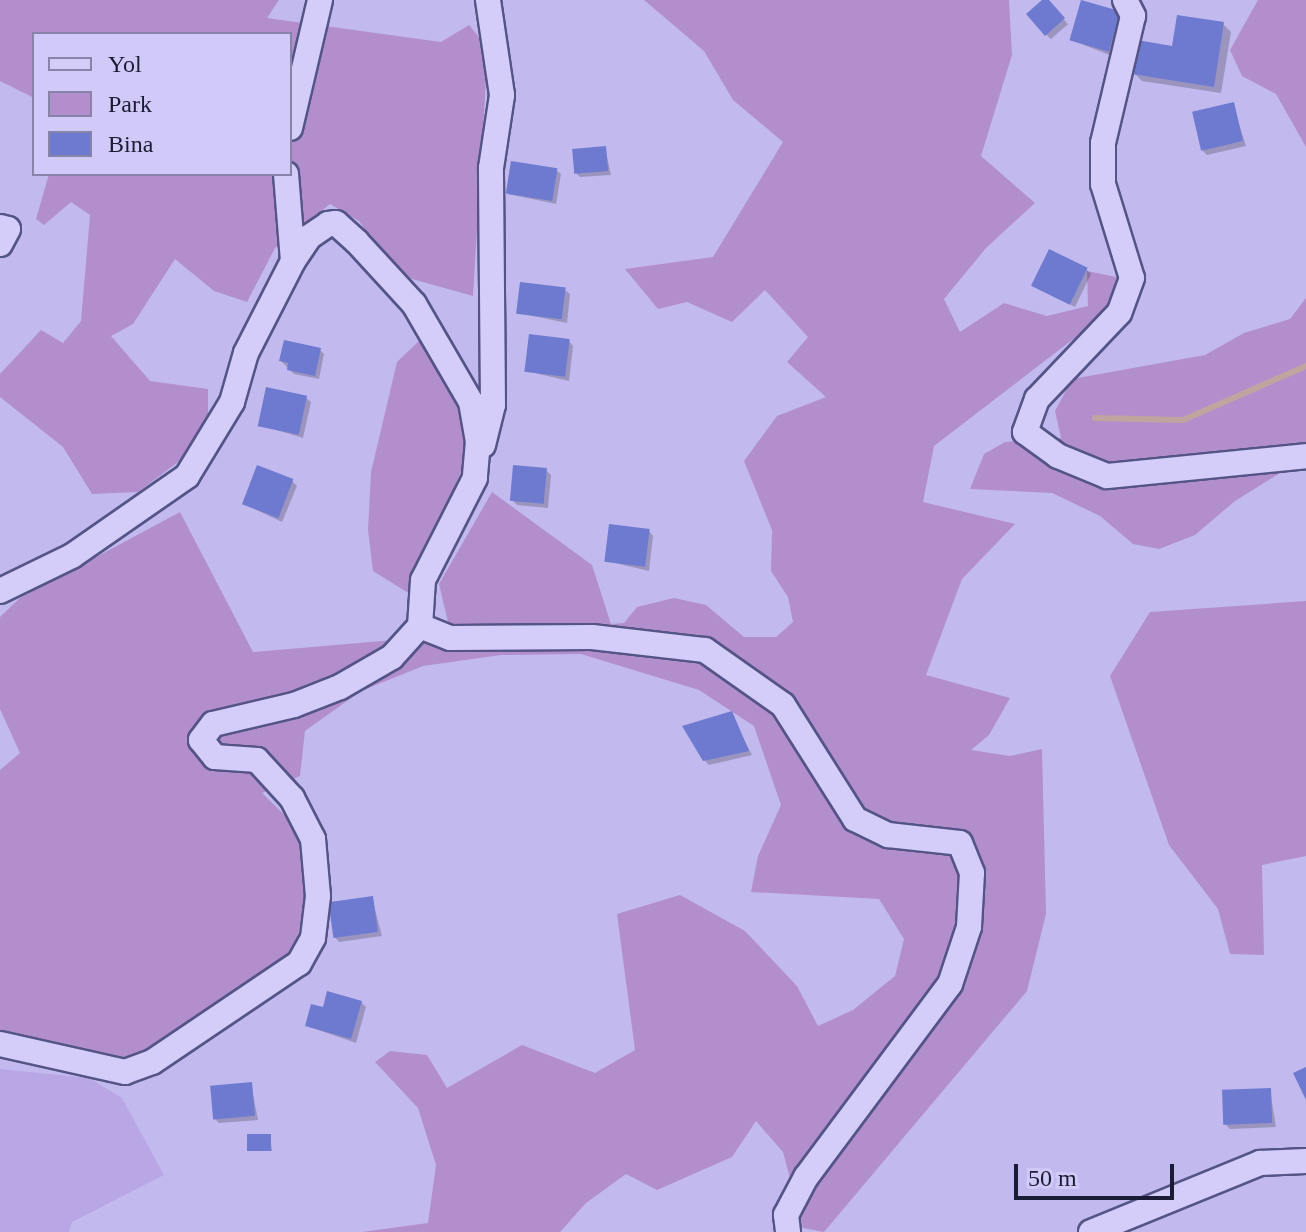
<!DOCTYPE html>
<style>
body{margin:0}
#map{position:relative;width:1306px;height:1232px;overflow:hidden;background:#c2baef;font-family:Georgia,serif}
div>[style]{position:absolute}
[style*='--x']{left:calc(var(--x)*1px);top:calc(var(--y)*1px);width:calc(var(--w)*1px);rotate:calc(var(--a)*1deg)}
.farmland>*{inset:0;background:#b9a7e5}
.green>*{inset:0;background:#b28ecd}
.shadow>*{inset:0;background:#0003;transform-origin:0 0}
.stream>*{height:6px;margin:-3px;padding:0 3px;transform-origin:3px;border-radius:3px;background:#bfa49f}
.building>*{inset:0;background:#6d7acf;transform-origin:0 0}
.roads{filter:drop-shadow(2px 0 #545486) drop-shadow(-2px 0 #545486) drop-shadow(0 2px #545486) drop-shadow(0 -2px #545486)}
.minor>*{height:24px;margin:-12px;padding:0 12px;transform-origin:12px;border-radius:12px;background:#d4cdfa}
span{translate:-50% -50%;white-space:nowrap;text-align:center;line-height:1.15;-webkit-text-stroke:7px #d1c9f7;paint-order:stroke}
.legend{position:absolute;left:32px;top:32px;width:260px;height:144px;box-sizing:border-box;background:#d1c9f7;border:2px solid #8883a9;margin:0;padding:10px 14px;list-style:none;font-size:24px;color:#1a1b34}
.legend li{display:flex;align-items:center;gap:16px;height:40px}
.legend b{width:40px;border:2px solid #8883a9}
.scale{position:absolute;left:1014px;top:1164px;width:160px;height:36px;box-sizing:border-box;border:4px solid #1a1b34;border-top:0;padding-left:10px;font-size:24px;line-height:28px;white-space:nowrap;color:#1a1b34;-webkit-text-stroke:6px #d1c9f7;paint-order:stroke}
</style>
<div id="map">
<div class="farmland">
<div style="clip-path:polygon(0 1069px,89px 1078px,122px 1098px,164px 1175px,72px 1222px,69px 1232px,0 1232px)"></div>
</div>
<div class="green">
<div style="clip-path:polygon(0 0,279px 0,267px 18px,441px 42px,469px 25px,488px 48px,473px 296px,412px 279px,387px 261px,359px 221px,330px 204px,275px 248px,247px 302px,214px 291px,175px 259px,133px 324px,111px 336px,150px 381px,208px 389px,208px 425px,182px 459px,138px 492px,92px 494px,63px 447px,0 397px,0 374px,41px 330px,63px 343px,81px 321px,90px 215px,71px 202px,44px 225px,36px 219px,49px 174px,290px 174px,290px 34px,34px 34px,34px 98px,0 81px)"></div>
<div style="clip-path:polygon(644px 0,1009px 0,1012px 55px,981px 156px,1035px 203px,986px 248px,944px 299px,960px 332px,1004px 303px,1047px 316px,1088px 306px,1087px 271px,1116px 277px,1115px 307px,934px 446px,923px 502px,1015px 524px,962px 579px,926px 675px,1010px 698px,989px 735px,971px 750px,1010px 756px,1042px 749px,1046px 914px,1027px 991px,824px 1232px,803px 1228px,783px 1152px,756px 1121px,732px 1157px,657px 1190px,626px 1174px,586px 1203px,560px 1232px,362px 1232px,428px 1223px,436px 1165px,418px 1108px,375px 1062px,390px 1051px,427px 1055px,447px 1088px,522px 1045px,595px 1073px,635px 1050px,617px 914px,680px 895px,745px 931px,797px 986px,818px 1026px,853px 1010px,895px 976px,904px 939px,879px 899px,751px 892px,758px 856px,781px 805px,754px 726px,699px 690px,581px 654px,501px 655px,423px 666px,361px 691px,305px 731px,300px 776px,262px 793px,302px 832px,311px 897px,291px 954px,130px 1061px,0 1030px,0 770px,20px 753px,0 709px,0 617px,20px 598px,180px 512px,253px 652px,451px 635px,439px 584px,492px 492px,592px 565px,611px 624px,624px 623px,637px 607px,674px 598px,706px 605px,744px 637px,776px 637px,793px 622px,788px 597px,771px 571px,772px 530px,744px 461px,777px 416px,826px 397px,787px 362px,808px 337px,765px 290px,732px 322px,687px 302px,658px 309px,625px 269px,713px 257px,783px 142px,733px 100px,704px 51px)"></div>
<div style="clip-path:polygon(1258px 0,1306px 0,1306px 147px,1276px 94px,1242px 76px,1230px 50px)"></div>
<div style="clip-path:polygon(1306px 298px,1306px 457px,1235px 501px,1195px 535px,1159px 549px,1133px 544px,1100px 516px,1052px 493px,970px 489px,984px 454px,1005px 442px,1061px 438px,1055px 411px,1072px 379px,1205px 355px,1244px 333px,1290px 319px)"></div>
<div style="clip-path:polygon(422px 338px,465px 421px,467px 457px,410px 594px,373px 571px,368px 530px,371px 472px,397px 362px)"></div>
<div style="clip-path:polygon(1306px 601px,1306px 856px,1262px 865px,1264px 955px,1230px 954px,1218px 909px,1169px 845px,1110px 676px,1150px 612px)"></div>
</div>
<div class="shadow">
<div style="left:1047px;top:0;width:32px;height:23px;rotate:49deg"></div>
<div style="clip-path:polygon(1119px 13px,1123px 17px,1112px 56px,1071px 40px)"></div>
<div style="clip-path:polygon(1223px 24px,1231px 32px,1221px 93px,1142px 81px,1134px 73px)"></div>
<div style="clip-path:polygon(1233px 105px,1246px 146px,1207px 155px,1203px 151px)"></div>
<div style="clip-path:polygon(605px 148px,611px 175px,580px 177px,575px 172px)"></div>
<div style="clip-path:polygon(556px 170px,561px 174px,556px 204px,508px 194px)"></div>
<div style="clip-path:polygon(1086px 269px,1091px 274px,1075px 307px,1033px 285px)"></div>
<div style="clip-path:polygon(565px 290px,570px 294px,567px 323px,518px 313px)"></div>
<div style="clip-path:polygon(569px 341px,573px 346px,569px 381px,526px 371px)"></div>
<div style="clip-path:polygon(320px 350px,324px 354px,319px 379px,294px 374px,281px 361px)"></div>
<div style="clip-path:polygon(306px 398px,311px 402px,303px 438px,260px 425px)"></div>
<div style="clip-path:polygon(546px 470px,551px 475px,548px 508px,517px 505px,512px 500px)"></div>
<div style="clip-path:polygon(292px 481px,297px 486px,282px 522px,244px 504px)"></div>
<div style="clip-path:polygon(649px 531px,653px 536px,649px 571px,606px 561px)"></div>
<div style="clip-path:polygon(731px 714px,752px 755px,709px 765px,704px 760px)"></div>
<div style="clip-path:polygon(372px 898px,382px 936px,339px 942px,335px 937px)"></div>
<div style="clip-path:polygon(361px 1002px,366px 1007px,356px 1043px,307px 1026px,324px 1009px)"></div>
<div style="clip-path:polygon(251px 1084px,258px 1120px,219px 1123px,214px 1118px)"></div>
<div style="clip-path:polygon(1270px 1090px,1276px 1127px,1230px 1129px,1225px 1124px)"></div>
<div style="clip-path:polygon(270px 1136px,272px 1151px,249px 1150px)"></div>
</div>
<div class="stream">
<div style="--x:1095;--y:418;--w:88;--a:1.3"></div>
<div style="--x:1183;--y:420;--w:134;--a:-23.7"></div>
</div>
<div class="building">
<div style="clip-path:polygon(1042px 0,1049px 0,1065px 18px,1045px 36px,1026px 14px)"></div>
<div style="left:1081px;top:0;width:41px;height:42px;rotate:16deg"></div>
<div style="clip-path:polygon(1177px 15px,1224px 22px,1214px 87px,1132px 74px,1137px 40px,1172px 46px)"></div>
<div style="left:1234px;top:102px;width:40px;height:43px;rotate:77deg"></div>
<div style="left:606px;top:146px;width:25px;height:34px;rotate:85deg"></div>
<div style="left:511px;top:161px;width:47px;height:33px;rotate:9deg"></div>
<div style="left:1049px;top:249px;width:43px;height:41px;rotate:26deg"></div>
<div style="left:520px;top:282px;width:46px;height:32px;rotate:7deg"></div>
<div style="left:529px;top:334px;width:41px;height:38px;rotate:7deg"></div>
<div style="clip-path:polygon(284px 340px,321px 348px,315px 376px,287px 370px,288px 363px,279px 361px)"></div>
<div style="left:266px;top:387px;width:42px;height:40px;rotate:12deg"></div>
<div style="left:257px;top:465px;width:39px;height:42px;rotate:21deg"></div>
<div style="left:513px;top:465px;width:34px;height:36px;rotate:5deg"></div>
<div style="left:609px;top:524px;width:41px;height:38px;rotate:7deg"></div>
<div style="clip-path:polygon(732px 711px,749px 751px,703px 761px,682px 726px)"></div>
<div style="left:373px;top:896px;width:36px;height:45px;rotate:82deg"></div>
<div style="clip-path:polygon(327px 991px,362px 1001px,351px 1039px,305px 1026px,311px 1004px,323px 1007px)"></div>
<div style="clip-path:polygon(1306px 1067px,1306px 1100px,1293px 1073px)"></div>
<div style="left:252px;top:1082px;width:34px;height:42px;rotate:85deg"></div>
<div style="left:1271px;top:1088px;width:35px;height:49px;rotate:88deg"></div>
<div style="left:247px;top:1134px;width:24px;height:17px"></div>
</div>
<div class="roads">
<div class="minor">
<div style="--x:1125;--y:0;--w:18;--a:63"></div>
<div style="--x:1133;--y:16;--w:130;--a:103.3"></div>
<div style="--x:1103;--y:143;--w:41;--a:90"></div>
<div style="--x:1103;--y:184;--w:98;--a:72.9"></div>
<div style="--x:1132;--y:278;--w:37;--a:110"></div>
<div style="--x:1119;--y:313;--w:119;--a:133.6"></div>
<div style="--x:1037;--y:399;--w:35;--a:110"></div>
<div style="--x:1025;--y:432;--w:41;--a:36"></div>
<div style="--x:1058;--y:456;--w:53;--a:22.2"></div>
<div style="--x:1107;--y:476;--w:200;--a:-5.7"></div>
<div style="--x:290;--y:128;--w:131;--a:-76.8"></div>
<div style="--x:286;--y:174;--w:87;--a:85.4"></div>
<div style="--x:0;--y:227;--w:8;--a:14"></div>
<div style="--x:8;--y:229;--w:17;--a:118"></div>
<div style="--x:483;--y:445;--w:41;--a:-76"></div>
<div style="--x:493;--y:405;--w:237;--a:-90.5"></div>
<div style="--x:491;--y:168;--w:74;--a:-81.4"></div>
<div style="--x:502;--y:95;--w:96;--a:-98.4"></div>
<div style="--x:0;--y:591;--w:80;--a:-25.9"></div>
<div style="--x:72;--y:556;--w:140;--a:-34.8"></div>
<div style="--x:187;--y:476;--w:87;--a:-58.7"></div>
<div style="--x:232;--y:402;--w:51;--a:-74.1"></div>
<div style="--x:246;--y:353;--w:103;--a:-62.9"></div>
<div style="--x:293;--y:261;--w:29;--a:-56"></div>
<div style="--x:309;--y:237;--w:23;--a:-34"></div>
<div style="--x:328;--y:224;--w:8;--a:-7"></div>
<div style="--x:336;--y:223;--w:28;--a:42"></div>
<div style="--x:357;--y:242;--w:84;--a:47.4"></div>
<div style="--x:414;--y:304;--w:113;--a:59.8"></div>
<div style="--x:471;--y:402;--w:40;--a:80"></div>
<div style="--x:478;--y:441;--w:37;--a:95"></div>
<div style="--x:475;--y:478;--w:114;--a:117"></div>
<div style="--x:423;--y:580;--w:46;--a:93.7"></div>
<div style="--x:420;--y:626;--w:42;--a:132.1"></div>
<div style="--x:392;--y:657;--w:60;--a:150"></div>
<div style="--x:340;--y:687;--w:49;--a:158.6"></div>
<div style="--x:294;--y:705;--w:83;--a:166.8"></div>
<div style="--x:213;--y:724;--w:20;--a:127"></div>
<div style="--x:201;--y:740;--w:22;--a:51"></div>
<div style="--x:215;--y:757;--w:42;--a:4.1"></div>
<div style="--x:257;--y:760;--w:52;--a:47.4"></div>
<div style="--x:292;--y:798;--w:46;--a:62.9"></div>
<div style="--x:313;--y:839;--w:57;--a:85"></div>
<div style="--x:318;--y:896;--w:42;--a:96.8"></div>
<div style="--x:313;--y:938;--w:29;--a:119"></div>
<div style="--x:299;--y:963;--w:177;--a:146"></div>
<div style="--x:152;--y:1062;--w:29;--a:160"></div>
<div style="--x:125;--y:1072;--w:128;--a:-167.4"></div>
<div style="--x:420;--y:626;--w:32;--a:22"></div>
<div style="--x:450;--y:638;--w:142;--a:-0.4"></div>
<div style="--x:592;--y:637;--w:114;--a:6.6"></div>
<div style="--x:705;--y:650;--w:95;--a:35.2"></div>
<div style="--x:783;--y:705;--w:135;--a:57.7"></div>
<div style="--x:855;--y:819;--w:37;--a:26"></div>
<div style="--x:888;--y:835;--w:72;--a:6.3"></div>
<div style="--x:960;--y:843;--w:32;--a:68"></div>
<div style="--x:972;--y:873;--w:54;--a:93.2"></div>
<div style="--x:969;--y:927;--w:60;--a:108.4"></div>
<div style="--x:950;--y:984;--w:241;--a:126.7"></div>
<div style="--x:806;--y:1177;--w:43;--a:117.8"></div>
<div style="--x:786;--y:1215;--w:17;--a:83"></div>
<div style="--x:1091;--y:1232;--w:183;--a:-22.2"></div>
<div style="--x:1260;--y:1163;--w:46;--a:-2.5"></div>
</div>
</div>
<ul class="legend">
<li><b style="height:10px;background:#d4cdfa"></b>Yol</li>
<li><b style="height:22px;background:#b28ecd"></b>Park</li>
<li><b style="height:22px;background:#6d7acf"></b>Bina</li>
</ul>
<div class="scale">50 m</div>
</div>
